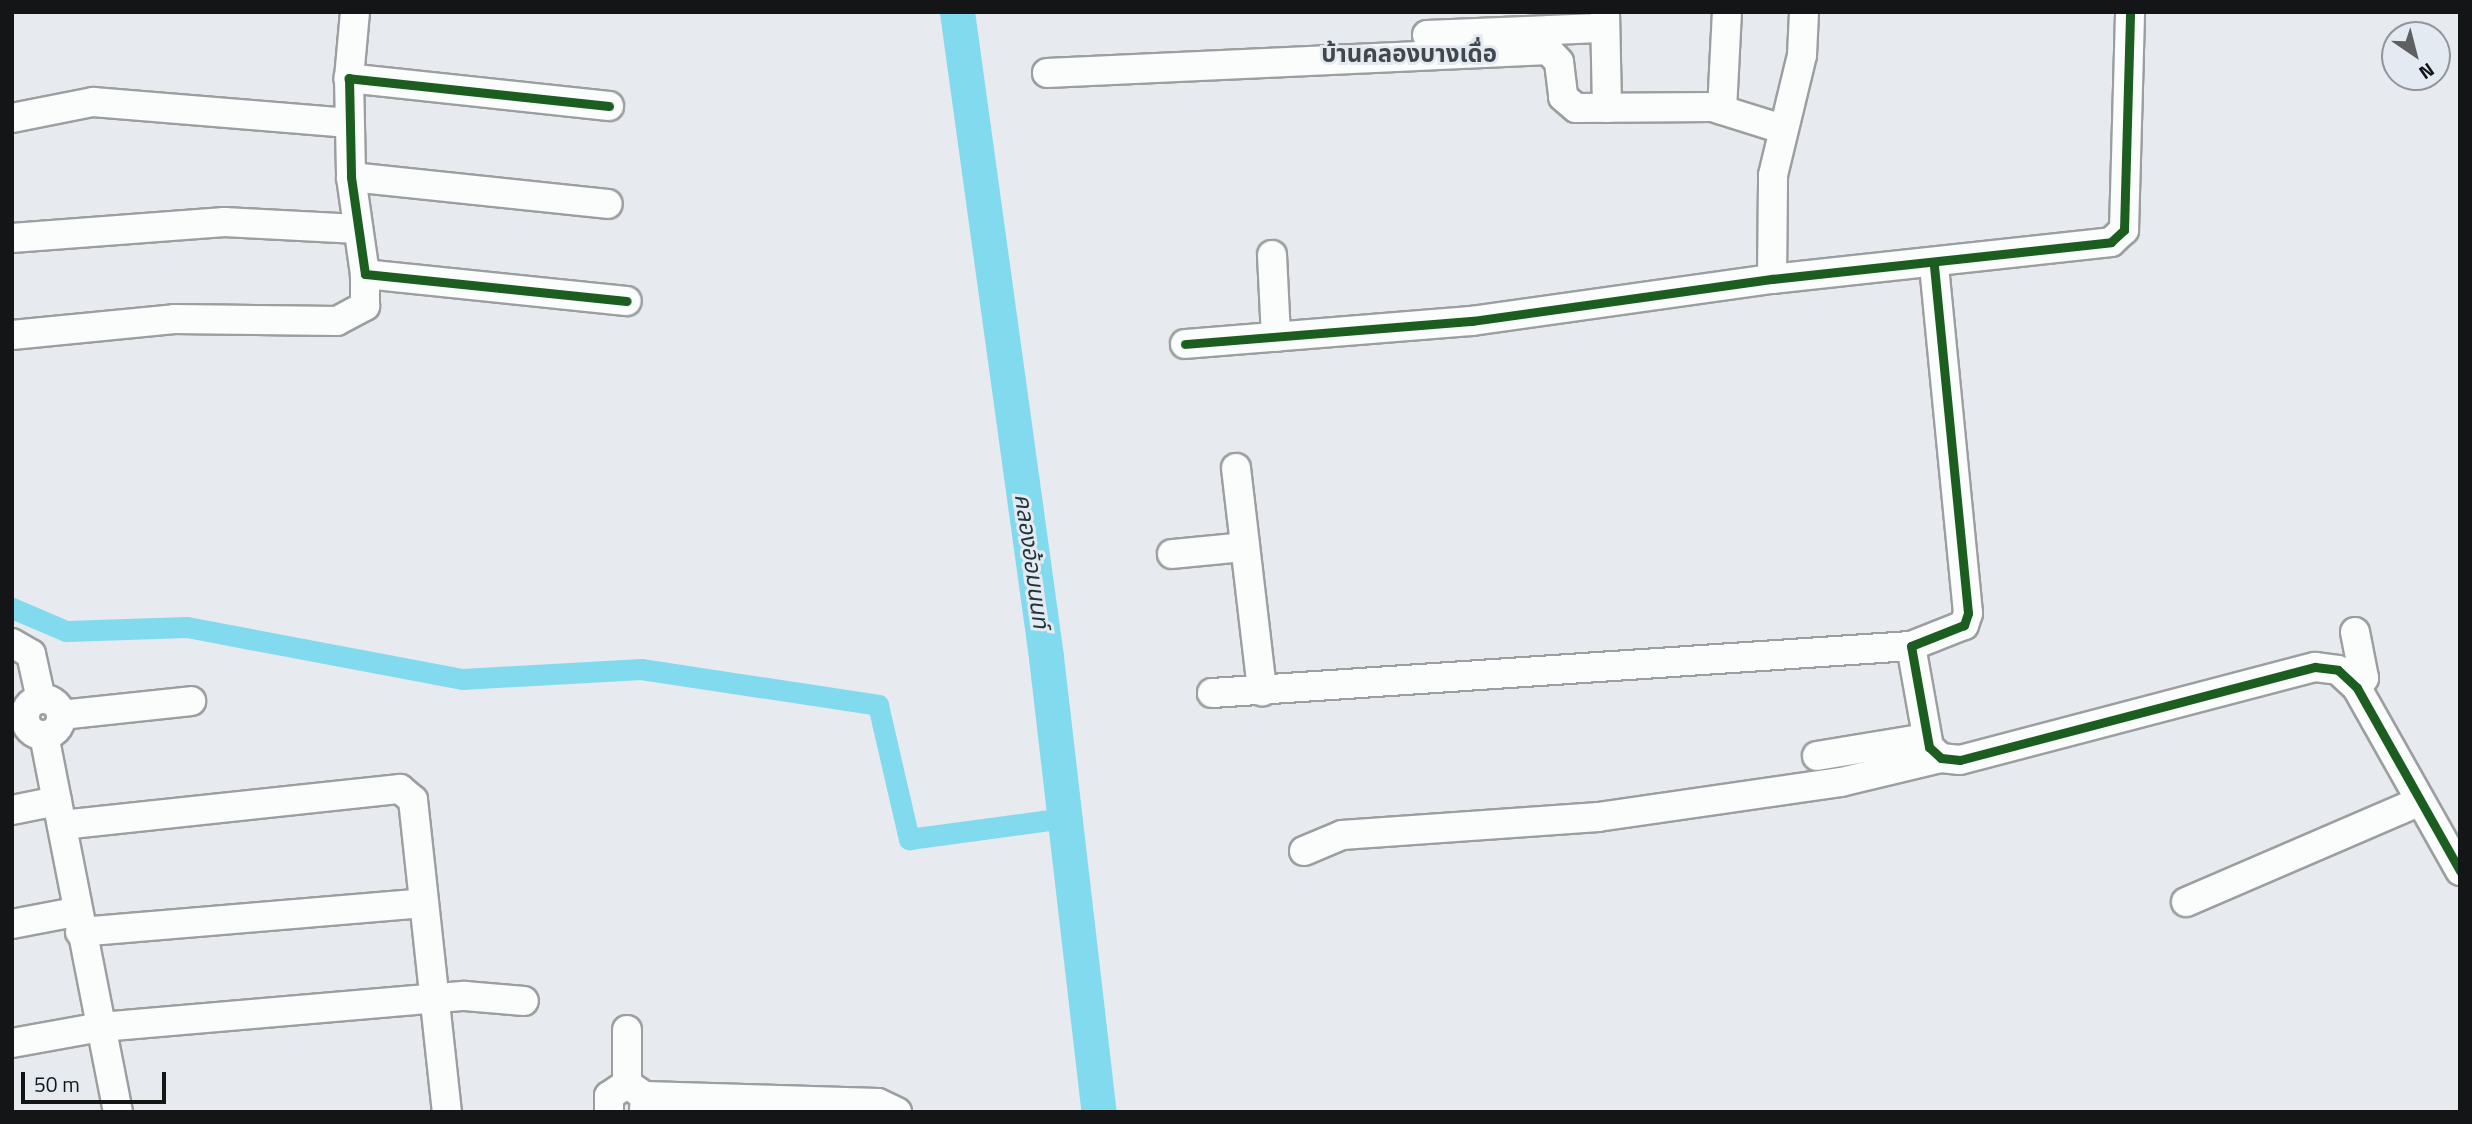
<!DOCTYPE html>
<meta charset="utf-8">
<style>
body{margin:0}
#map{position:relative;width:2472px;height:1124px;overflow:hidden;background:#e7eaee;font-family:"Titillium Web","Noto Sans Thai",sans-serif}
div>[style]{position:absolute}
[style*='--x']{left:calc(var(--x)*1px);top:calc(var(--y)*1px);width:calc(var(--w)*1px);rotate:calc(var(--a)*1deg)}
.canal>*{height:21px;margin:-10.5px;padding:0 10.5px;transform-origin:10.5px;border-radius:10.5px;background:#82daee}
.river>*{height:35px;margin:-17.5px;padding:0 17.5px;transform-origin:17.5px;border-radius:17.5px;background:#82daee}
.roads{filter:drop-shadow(2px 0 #9c9ea0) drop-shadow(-2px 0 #9c9ea0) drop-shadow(0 2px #9c9ea0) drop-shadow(0 -2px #9c9ea0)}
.minor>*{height:28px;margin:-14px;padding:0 14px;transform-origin:14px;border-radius:14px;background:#fbfcfc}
.minor>.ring{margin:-14px;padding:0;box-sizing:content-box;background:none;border:28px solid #fbfcfc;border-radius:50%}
.cycleway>*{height:9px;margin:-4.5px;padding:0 4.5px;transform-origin:4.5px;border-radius:4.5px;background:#1b5e20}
span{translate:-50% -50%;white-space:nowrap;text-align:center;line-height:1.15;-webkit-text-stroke:6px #e4eaf1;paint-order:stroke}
.water-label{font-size:23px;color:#20363b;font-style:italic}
.quarter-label{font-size:24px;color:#42474d;font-weight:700}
.frame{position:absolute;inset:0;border:14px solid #131517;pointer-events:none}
.north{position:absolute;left:2381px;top:21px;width:70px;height:70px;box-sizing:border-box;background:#e4eaf1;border:2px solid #90959a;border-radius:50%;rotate:145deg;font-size:19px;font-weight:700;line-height:28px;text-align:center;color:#131517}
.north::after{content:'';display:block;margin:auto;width:24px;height:32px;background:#5d6062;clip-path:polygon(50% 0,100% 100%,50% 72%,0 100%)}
.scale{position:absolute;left:21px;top:1072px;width:145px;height:32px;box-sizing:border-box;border:4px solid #131517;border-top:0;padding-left:9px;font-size:21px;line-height:24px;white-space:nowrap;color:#131517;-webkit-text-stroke:5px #e4eaf1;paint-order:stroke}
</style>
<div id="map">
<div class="canal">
<div style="--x:12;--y:608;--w:59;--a:23.1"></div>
<div style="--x:66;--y:631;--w:121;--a:-1.9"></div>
<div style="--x:187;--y:627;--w:280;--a:10.7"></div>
<div style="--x:462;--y:679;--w:179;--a:-3.2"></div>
<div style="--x:641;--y:669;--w:240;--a:8.6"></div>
<div style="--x:878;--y:705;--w:138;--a:77"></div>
<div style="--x:909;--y:839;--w:156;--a:-7.7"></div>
</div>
<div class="river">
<div style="--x:957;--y:12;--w:651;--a:82.14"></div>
<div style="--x:1046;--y:657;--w:458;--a:83.4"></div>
</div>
<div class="roads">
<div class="minor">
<div style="--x:1605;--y:12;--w:96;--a:88.8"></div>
<div style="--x:1427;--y:35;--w:178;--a:-2.3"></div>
<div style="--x:1047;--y:73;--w:502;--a:-2.63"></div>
<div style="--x:1548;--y:50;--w:16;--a:47"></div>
<div style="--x:1559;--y:62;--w:35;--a:83"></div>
<div style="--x:1563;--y:97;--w:17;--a:40"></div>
<div style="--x:1576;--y:108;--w:136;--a:-0.4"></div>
<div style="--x:1712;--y:107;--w:70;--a:17.4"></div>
<div style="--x:349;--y:78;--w:66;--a:-84.8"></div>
<div style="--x:609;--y:106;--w:262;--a:-173.9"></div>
<div style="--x:349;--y:78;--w:99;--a:88.8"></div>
<div style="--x:351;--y:177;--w:98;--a:81.8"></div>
<div style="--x:365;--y:274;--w:263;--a:5.9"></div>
<div style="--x:1722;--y:110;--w:98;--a:-87.1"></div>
<div style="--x:12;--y:118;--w:83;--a:-11.2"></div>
<div style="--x:93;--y:102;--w:257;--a:4.7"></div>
<div style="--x:351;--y:177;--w:258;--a:6"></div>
<div style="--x:12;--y:238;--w:213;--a:-4.3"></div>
<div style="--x:224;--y:222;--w:134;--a:3"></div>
<div style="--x:1272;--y:255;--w:82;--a:87.2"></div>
<div style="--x:1934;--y:266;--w:349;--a:84.4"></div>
<div style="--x:1968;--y:613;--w:13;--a:108"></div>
<div style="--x:1964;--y:625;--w:57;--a:158.4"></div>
<div style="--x:1911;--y:646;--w:103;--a:79.9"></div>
<div style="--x:1929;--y:747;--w:16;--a:43"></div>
<div style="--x:1941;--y:758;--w:19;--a:6"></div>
<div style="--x:1960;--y:760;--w:367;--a:-14.7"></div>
<div style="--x:2315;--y:667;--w:23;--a:7"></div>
<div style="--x:2338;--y:670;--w:26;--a:43"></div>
<div style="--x:2357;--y:688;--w:210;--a:60.6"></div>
<div style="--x:1772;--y:279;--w:104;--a:-89.4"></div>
<div style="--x:1773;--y:175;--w:123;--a:-76.4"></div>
<div style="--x:1802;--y:55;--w:43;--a:-87.3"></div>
<div style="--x:12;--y:335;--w:163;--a:-5.6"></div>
<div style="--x:174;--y:319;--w:163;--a:0.7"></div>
<div style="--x:337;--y:321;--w:32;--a:-28"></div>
<div style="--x:365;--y:306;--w:32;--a:-90"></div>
<div style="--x:1185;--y:344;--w:288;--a:-4.6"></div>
<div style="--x:1472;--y:321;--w:303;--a:-8"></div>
<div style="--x:1772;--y:279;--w:341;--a:-6.2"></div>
<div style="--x:2111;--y:242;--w:18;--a:-43"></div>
<div style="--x:2124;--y:230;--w:218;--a:-88.4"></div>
<div style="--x:1236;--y:468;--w:225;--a:83.3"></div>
<div style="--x:1172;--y:554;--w:73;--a:-5.5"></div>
<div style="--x:2355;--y:632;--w:47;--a:78.9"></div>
<div style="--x:2364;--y:678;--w:12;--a:125"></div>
<div style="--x:12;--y:643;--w:22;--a:30"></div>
<div style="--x:31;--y:654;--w:46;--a:77.5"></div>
<div style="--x:1212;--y:693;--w:701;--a:-3.85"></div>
<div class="ring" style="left:25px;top:699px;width:8px;height:8px"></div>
<div style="--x:61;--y:715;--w:131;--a:-6.1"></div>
<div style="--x:44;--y:735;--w:384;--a:78.9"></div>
<div style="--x:1817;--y:756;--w:110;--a:-9.4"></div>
<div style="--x:12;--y:810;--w:46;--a:-11.3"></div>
<div style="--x:62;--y:825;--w:340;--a:-6.1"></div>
<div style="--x:400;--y:789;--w:17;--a:40"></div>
<div style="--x:413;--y:800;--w:314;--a:83.8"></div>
<div style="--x:1304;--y:851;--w:41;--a:-22.8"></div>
<div style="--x:1342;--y:835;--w:257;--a:-4"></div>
<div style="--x:1598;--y:817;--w:246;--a:-8.2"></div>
<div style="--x:1841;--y:782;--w:103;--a:-13.5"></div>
<div style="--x:2186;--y:902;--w:253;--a:-23.3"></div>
<div style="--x:12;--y:924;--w:64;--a:-10.8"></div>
<div style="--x:80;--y:932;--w:343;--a:-4.8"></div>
<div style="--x:12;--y:1043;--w:90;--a:-10.2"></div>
<div style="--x:101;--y:1027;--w:365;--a:-4.9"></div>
<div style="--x:465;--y:996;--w:59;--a:4.8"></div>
<div style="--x:627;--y:1084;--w:54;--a:-90"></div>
<div style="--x:645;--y:1096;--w:233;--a:1.7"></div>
<div style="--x:878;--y:1103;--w:21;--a:25"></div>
<div style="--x:609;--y:1112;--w:16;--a:-90"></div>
<div style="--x:609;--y:1096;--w:22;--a:-34"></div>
<div style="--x:627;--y:1084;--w:22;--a:34"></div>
<div style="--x:645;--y:1096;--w:16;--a:94"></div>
</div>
</div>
<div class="cycleway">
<div style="--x:609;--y:106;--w:262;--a:-173.9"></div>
<div style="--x:349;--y:78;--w:99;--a:88.8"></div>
<div style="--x:351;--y:177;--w:98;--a:81.8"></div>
<div style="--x:365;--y:274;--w:263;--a:5.9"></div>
<div style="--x:1934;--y:266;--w:349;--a:84.4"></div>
<div style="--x:1968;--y:613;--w:13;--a:108"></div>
<div style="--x:1964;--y:625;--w:57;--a:158.4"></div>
<div style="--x:1911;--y:646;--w:103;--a:79.9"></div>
<div style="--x:1929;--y:747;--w:16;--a:43"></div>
<div style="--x:1941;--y:758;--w:19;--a:6"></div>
<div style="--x:1960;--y:760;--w:367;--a:-14.7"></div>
<div style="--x:2315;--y:667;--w:23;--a:7"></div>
<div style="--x:2338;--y:670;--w:26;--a:43"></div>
<div style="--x:2357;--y:688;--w:210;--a:60.6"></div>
<div style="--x:1185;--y:344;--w:288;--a:-4.6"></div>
<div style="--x:1472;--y:321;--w:303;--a:-8"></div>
<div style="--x:1772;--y:279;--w:341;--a:-6.2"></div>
<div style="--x:2111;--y:242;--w:18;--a:-43"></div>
<div style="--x:2124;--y:230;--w:218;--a:-88.4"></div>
</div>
<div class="water-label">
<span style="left:1032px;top:561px;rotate:82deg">คลองอ้อมนนท์</span>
</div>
<div class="quarter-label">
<span style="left:1409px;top:54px">บ้านคลองบางเดื่อ</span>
</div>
<div class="frame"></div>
<div class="north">N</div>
<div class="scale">50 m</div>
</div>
